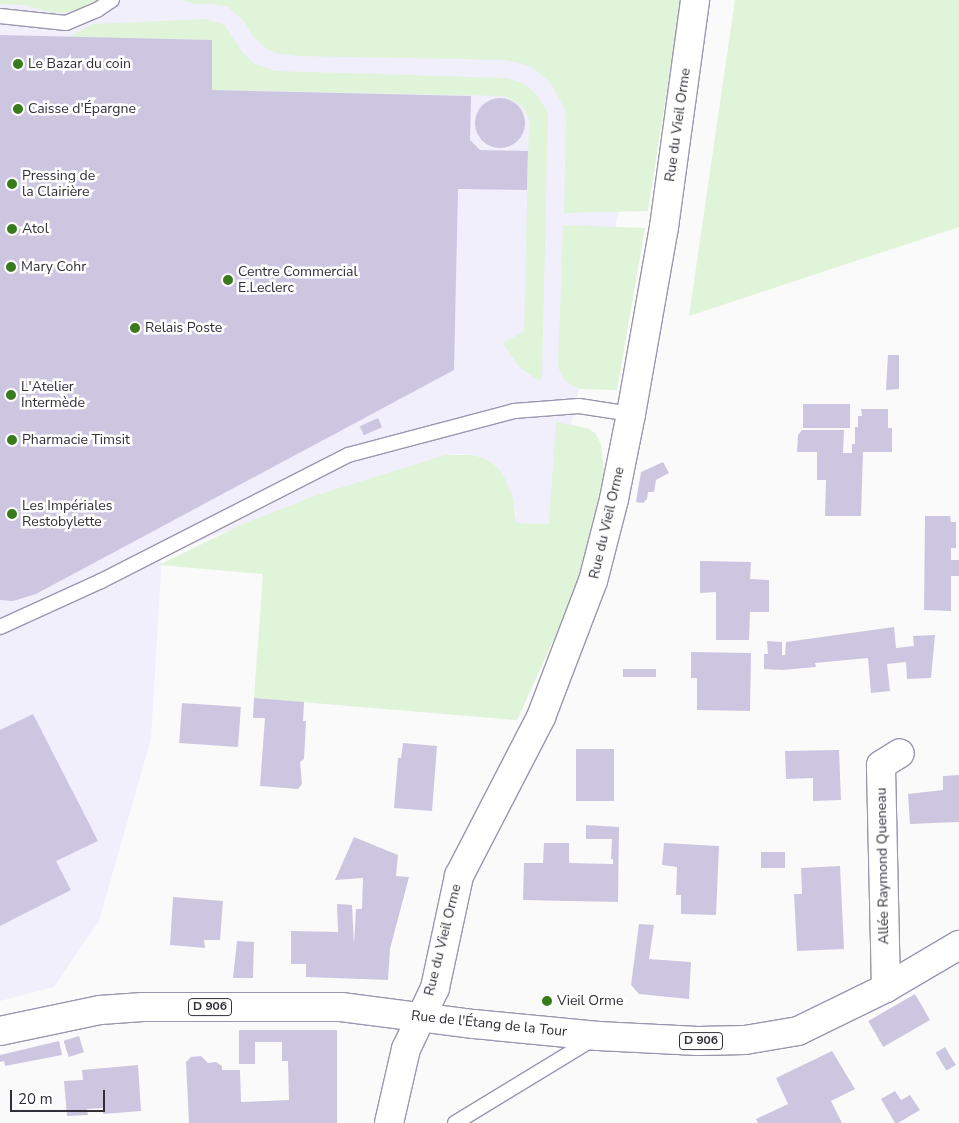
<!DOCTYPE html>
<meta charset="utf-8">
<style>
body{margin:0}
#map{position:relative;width:959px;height:1123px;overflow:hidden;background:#fafafa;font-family:"Nunito Sans",sans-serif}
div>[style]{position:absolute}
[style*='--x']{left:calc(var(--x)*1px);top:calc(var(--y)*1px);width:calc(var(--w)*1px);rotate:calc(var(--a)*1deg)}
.built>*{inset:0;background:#f2effd}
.green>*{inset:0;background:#dff4d8}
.building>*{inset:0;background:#cdc6e1;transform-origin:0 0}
.round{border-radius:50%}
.roads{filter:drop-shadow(1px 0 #9c95af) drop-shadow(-1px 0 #9c95af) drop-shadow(0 1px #9c95af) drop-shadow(0 -1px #9c95af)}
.service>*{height:14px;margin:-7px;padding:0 7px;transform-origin:7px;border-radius:7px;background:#fff}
.minor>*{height:28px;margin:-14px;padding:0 14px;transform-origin:14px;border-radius:14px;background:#fff}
.primary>*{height:28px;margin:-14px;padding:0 14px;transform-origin:14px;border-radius:14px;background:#fff}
.dots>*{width:14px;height:14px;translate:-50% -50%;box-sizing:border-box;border:2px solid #fff;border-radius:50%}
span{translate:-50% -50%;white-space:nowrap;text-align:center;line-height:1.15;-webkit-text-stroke:5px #fff;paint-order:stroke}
.shield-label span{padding:1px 4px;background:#fff;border:1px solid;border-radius:4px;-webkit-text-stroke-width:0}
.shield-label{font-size:12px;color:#312e38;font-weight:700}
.poi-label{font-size:14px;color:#312e38}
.left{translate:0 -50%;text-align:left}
.street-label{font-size:14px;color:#312e38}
.scale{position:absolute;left:10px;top:1090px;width:95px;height:22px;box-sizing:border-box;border:2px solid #312e38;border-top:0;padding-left:6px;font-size:15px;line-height:18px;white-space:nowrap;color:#312e38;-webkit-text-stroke:4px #fff;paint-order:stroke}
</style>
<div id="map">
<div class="built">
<div style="clip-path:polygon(0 0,666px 0,549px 524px,516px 523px,516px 512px,498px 468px,486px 459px,473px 455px,458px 454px,445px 455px,363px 481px,162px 555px,151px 739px,99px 921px,54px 987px,0 1001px)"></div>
</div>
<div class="green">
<div style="clip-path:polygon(0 0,101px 0,76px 11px,53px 13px,25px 5px,0 4px)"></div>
<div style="clip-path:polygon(182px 0,681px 0,648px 211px,564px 213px,566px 117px,564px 108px,550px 82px,530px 66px,505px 60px,296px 56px,275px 53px,263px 46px,254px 38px,244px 21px,228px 7px,214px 4px,195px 4px)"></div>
<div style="clip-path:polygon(735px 0,959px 0,959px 227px,689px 316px)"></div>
<div style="clip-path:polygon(205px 19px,224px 24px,243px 53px,255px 64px,275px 71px,507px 78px,523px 83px,538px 96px,548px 114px,542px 376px,539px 381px,519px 367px,503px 343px,524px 331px,529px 119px,523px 107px,505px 96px,212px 90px,212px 40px,70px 37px,92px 24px)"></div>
<div style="clip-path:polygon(563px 225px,645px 228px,617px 390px,579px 389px,564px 380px,558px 367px)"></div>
<div style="clip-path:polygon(556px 422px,587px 428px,595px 433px,601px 444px,604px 473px,583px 565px,572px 600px,517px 720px,254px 698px,263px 574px,159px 565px,245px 523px,317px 495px,445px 455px,473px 455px,486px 459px,498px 468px,505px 478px,513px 499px,516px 523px,549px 524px)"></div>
</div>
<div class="building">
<div style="clip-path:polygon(0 35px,212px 40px,212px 90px,471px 96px,470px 140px,480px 150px,528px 151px,527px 190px,458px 189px,454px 370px,36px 594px,13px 601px,0 600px)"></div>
<div class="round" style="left:475px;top:98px;width:50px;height:50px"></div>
<div style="clip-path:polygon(888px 355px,899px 355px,899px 389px,886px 390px)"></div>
<div style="left:803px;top:404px;width:47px;height:24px"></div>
<div style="clip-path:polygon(861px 409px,888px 409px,888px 428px,892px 428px,892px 452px,863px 452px,861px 516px,825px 516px,826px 480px,817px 480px,817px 452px,797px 452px,798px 435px,802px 430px,844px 430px,843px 453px,852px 453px,852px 444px,855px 444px,855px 427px,858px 427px,858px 416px,862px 416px)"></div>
<div style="left:378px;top:418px;width:10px;height:20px;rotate:66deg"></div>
<div style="clip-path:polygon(663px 462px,669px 473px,656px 480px,654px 492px,648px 492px,647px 499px,643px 503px,636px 502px,641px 472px)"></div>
<div style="clip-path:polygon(925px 516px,950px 516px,951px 522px,956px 522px,956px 548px,951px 548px,951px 560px,959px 560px,959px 576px,951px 576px,951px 611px,924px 610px)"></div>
<div style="clip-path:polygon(700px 561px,751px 562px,750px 579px,769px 580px,769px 612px,750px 612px,749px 640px,716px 640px,716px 592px,700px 593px)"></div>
<div style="clip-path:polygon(894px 627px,896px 648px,914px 646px,913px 636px,935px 635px,931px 678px,907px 679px,906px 662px,887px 664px,890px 691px,871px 693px,868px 658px,815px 663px,816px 667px,782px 670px,764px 669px,764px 654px,768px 654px,767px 641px,782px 642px,782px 655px,785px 655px,786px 642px)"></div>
<div style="clip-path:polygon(691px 652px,751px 653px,750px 711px,697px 710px,697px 678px,691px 678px)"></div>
<div style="left:623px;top:669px;width:33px;height:8px"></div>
<div style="clip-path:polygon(254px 698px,304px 702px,303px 721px,306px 721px,304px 759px,300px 762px,302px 784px,298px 789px,260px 786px,265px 718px,253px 718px)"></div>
<div style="left:182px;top:703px;width:59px;height:40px;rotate:4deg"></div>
<div style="clip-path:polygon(33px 714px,98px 841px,56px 861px,71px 890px,0 926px,0 730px)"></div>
<div style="clip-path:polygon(403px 743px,437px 746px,432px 811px,394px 808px,398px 758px,401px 758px)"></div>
<div style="left:576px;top:749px;width:38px;height:52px"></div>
<div style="clip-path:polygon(839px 750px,841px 800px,813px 801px,813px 778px,786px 779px,785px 751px)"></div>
<div style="clip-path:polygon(959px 775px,959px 822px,910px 824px,908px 794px,943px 790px,943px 776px)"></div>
<div style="clip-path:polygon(586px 825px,619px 827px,618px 902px,523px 900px,524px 863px,543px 863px,544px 843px,569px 843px,569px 863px,613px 864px,613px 859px,611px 859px,612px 839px,586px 839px)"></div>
<div style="clip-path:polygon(354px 837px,398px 855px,396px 876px,409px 877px,390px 949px,388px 980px,306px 977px,306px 964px,291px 964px,291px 931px,338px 932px,337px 904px,352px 905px,354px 944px,356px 909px,362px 909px,363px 878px,335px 880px)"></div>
<div style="clip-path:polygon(664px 843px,719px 846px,716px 915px,681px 914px,681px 895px,676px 895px,677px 867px,662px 865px)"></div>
<div style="left:785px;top:852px;width:16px;height:24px;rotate:90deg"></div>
<div style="clip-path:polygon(840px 866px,844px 949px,797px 951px,794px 894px,802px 894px,801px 868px)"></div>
<div style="clip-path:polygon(173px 897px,223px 901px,220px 940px,204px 940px,205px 948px,170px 945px)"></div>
<div style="clip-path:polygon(639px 924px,654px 925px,649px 959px,691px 962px,689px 999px,639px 994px,631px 985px)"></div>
<div style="clip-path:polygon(237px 941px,254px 942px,253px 978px,233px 978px)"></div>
<div style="left:915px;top:994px;width:30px;height:54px;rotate:60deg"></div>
<div style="clip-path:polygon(239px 1030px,337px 1030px,337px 1123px,189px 1123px,186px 1062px,191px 1057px,201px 1056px,208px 1063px,216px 1062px,222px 1066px,222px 1070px,240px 1070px,241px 1102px,289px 1100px,288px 1061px,282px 1061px,282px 1042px,255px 1042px,255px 1064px,239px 1064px)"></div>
<div style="left:79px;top:1036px;width:17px;height:16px;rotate:73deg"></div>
<div style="clip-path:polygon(59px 1041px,62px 1055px,5px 1066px,4px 1061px,0 1062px,0 1055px)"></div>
<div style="left:945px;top:1047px;width:21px;height:11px;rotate:59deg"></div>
<div style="clip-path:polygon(832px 1051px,855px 1089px,831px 1101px,842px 1123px,758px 1123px,756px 1119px,788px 1104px,776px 1078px)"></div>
<div style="clip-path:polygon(138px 1065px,141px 1111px,103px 1114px,103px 1108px,87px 1109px,88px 1115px,67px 1116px,64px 1081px,83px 1080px,82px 1070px)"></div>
<div style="clip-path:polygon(895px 1091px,901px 1100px,910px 1095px,920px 1110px,898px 1123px,895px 1123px,881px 1099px)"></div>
</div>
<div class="roads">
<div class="service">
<div style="--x:0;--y:16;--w:66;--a:6.1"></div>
<div style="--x:66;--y:23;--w:34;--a:-23"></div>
<div style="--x:97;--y:10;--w:18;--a:-34"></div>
<div style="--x:0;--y:627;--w:111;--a:-24.5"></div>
<div style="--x:101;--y:581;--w:277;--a:-27"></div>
<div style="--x:348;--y:455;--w:172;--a:-14.8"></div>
<div style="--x:514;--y:411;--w:65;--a:-4.4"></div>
<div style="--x:579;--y:406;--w:53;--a:8.7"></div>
<div style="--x:455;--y:1123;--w:162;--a:-31.3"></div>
</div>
<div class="minor">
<div style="--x:886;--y:988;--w:223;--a:-91.3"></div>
<div style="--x:881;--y:765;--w:22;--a:-32"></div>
<div style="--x:389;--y:1123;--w:76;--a:-77.1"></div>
<div style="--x:406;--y:1049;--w:68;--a:-64.6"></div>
<div style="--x:435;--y:988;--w:115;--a:-77.9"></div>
<div style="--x:459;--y:876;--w:179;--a:-62.7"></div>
<div style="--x:541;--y:717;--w:146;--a:-69.1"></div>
<div style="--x:593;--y:581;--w:85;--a:-75.6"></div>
<div style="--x:614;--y:499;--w:87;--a:-78.7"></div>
<div style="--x:631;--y:414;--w:190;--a:-80"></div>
<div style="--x:664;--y:227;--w:229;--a:-82.2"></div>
</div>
<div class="primary">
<div style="--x:0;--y:1031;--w:102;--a:-11.9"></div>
<div style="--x:100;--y:1010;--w:43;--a:-4"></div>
<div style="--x:143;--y:1007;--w:198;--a:0"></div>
<div style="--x:341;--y:1007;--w:134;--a:7.3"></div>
<div style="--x:474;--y:1024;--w:125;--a:5.5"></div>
<div style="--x:598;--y:1036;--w:100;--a:2.9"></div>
<div style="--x:698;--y:1041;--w:47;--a:-1.2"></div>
<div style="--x:745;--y:1040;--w:54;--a:-9.6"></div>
<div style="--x:798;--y:1031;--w:98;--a:-26"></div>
<div style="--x:886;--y:988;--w:85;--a:-30.5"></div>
</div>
</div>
<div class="dots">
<div style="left:18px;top:64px;background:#387b1c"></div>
<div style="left:18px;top:109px;background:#387b1c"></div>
<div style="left:12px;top:184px;background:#387b1c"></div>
<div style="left:12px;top:229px;background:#387b1c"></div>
<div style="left:11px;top:267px;background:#387b1c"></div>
<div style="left:228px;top:280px;background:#387b1c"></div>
<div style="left:135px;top:328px;background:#387b1c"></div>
<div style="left:11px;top:395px;background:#387b1c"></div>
<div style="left:12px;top:440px;background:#387b1c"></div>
<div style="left:12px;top:514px;background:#387b1c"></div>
<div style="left:547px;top:1001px;background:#387b1c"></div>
</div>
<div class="shield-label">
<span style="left:210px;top:1007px">D 906</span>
<span style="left:701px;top:1041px">D 906</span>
</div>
<div class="poi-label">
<span class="left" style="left:28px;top:64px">Le Bazar du coin</span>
<span class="left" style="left:28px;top:109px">Caisse d'Épargne</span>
<span class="left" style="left:22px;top:184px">Pressing de<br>la Clairière</span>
<span class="left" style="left:22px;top:229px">Atol</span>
<span class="left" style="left:21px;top:267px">Mary Cohr</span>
<span class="left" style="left:238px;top:280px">Centre Commercial<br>E.Leclerc</span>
<span class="left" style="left:145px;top:328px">Relais Poste</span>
<span class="left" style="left:21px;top:395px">L'Atelier<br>Intermède</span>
<span class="left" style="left:22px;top:440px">Pharmacie Timsit</span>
<span class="left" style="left:22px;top:514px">Les Impériales<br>Restobylette</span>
<span class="left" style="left:557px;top:1001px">Vieil Orme</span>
</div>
<div class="street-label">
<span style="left:678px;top:125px;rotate:-82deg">Rue du Vieil Orme</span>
<span style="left:607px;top:523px;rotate:-77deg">Rue du Vieil Orme</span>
<span style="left:883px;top:866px;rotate:-91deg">Allée Raymond Queneau</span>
<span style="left:443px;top:940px;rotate:-76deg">Rue du Vieil Orme</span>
<span style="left:489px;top:1024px;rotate:6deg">Rue de l'Étang de la Tour</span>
</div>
<div class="scale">20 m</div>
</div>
